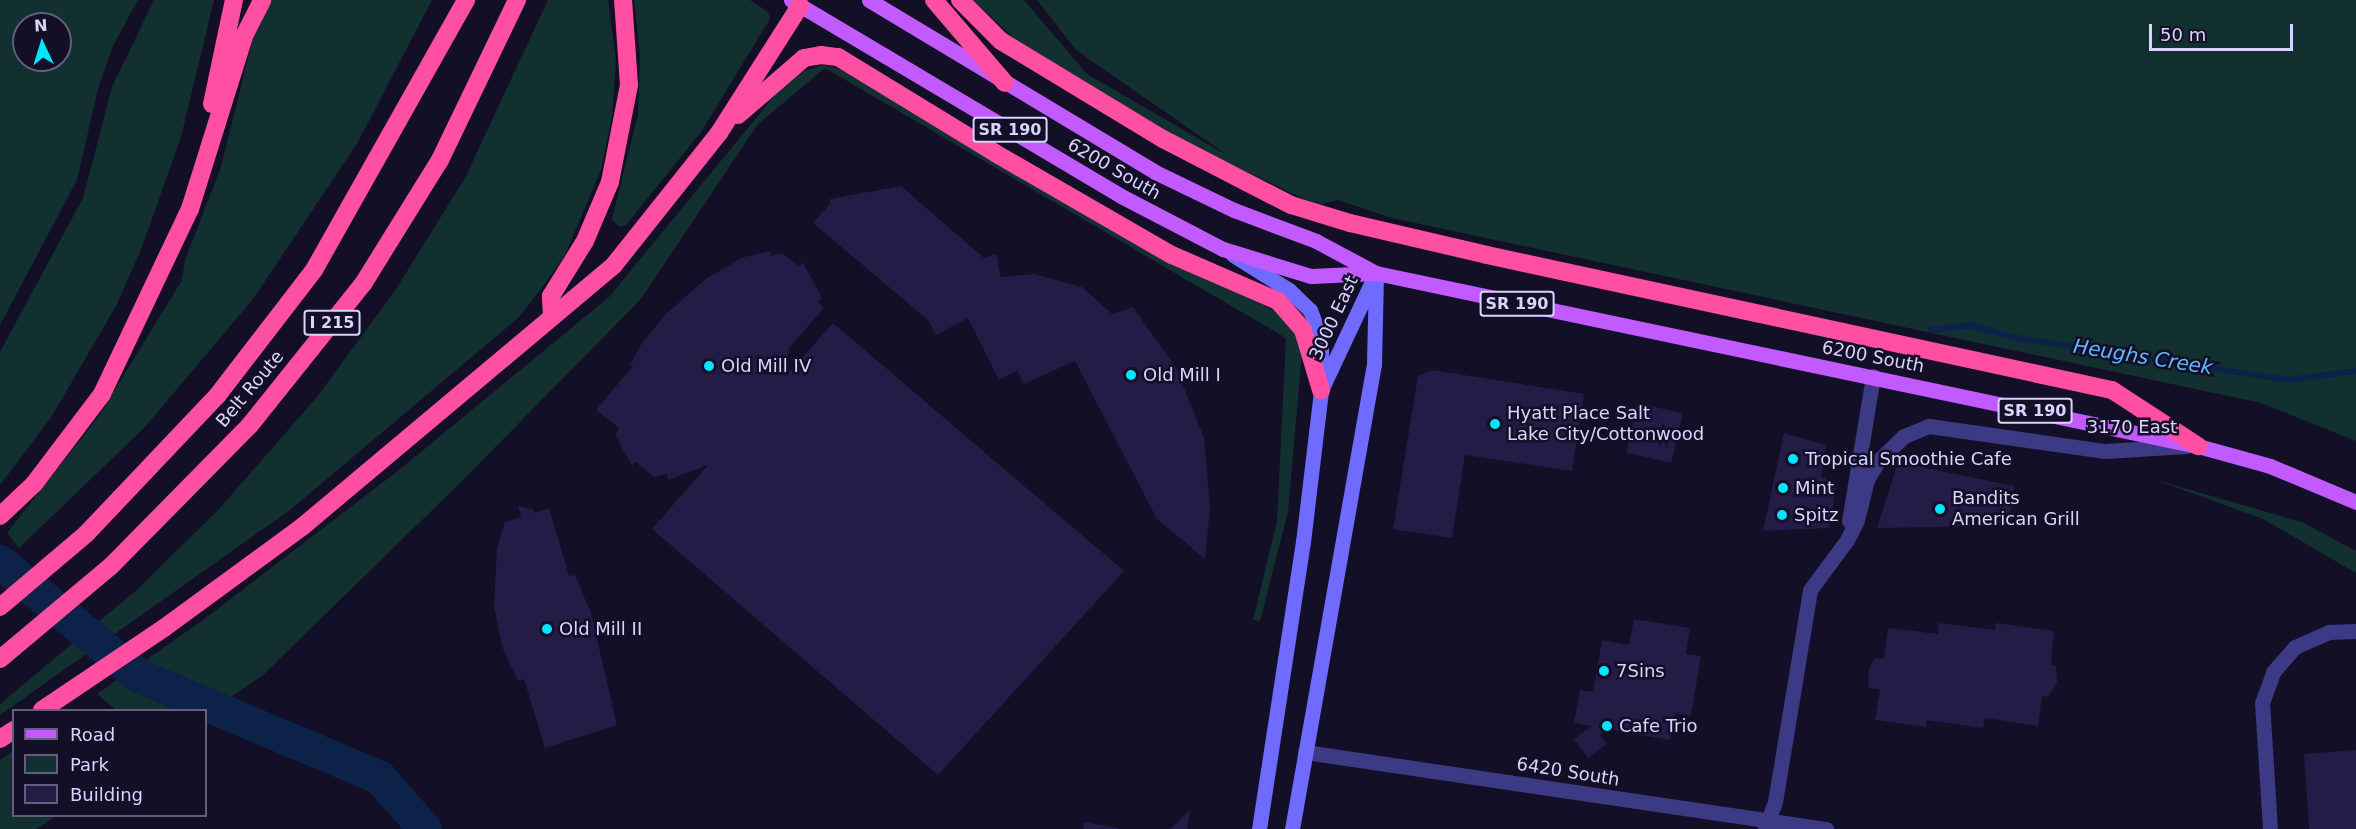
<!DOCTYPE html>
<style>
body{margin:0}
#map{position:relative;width:2356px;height:829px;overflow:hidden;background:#130f26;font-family:"DejaVu Sans",sans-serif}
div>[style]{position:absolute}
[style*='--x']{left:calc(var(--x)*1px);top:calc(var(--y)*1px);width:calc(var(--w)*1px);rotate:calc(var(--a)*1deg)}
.green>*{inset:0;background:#12302f}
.stream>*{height:6px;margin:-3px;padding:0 3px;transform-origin:3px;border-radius:3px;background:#0c2248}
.river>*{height:34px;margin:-17px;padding:0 17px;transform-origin:17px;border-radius:17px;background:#0c2248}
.building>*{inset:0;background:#241b47;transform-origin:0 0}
.minor>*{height:15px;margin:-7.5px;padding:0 7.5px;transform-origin:7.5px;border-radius:7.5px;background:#3d3a85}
.secondary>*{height:15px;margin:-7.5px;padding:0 7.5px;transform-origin:7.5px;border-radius:7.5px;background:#6f6bff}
.primary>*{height:15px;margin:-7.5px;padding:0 7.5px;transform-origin:7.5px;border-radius:7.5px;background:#c25bff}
.motorway>*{height:18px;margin:-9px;padding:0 9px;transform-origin:9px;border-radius:9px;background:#ff4fa3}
.dots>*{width:16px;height:16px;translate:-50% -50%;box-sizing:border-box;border:3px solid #130f26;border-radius:50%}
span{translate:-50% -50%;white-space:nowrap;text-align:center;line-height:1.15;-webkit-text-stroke:5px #130f26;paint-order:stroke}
.shield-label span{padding:2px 4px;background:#130f26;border:2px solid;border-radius:4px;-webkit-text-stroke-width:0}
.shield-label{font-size:16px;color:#d9d4ff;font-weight:700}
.street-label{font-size:18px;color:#d9d4ff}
.poi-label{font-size:18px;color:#d9d4ff}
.left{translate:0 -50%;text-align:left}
.water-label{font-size:20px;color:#62b6ff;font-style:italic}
.legend{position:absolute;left:12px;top:709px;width:195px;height:108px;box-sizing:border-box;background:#130f26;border:2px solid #625e7d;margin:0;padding:8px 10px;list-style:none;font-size:18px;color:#d9d4ff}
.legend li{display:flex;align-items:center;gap:12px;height:30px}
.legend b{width:30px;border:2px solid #625e7d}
.north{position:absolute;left:12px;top:12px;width:60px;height:60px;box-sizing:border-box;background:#130f26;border:2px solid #625e7d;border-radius:50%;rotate:356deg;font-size:16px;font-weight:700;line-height:24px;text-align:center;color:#d9d4ff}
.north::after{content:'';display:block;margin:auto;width:21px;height:27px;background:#00e5ff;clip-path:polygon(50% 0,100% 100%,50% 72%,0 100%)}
.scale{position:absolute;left:2149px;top:24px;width:144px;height:27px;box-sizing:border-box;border:3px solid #d9d4ff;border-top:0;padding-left:8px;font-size:18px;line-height:21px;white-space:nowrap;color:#d9d4ff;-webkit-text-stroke:4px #130f26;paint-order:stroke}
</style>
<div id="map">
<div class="green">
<div style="clip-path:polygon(evenodd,0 0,138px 0,113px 46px,98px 89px,77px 180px,0 325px,0 0,24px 24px,60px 24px,60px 60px,24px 60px,24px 24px)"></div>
<div style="clip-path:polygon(154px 0,214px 0,181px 137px,141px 250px,116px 306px,52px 416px,0 485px,0 352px,83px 198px,112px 87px)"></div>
<div style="clip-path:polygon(269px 0,432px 0,358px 142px,253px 299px,145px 427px,19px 548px,7px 533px,99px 416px,182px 280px,185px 260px,221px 167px,252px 42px)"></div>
<div style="clip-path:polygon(548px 0,608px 0,616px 60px,612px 117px,601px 170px,565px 255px,541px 289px,518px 318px,290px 510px,0 715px,0 704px,139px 588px,219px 509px,317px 397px,396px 289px,465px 178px)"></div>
<div style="clip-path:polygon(634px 0,750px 0,768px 12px,770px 19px,701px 132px,626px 225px,619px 227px,612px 219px,638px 114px,640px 54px)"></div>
<div style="clip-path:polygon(973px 0,1024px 0,1087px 74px,1230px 157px,1076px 50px,1037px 0,2356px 0,2356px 441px,2261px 403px,1392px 218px,1338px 200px,1322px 204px,1306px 200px,1195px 147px,1135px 112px,1014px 38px)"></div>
<div style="clip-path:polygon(823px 65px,851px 72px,985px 155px,1280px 314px,1296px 333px,1302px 352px,1288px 512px,1260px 621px,1253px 620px,1277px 521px,1286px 338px,825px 68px,758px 124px,641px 299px,460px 483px,263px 675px,206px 714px,206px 710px,116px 710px,97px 694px,203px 620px,399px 470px,609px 297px,780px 89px,804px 71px)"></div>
<div style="clip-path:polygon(2156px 480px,2302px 522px,2356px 551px,2356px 573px,2263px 519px)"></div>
<div style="clip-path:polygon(13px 751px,14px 816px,56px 816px,36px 829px,0 829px,0 760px)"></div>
</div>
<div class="stream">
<div style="--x:1931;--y:330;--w:39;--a:-7"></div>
<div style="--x:1970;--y:325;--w:49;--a:15.5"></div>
<div style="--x:2017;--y:338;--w:275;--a:8.8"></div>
<div style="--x:2289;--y:380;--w:68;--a:-7.7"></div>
</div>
<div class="river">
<div style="--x:0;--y:562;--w:180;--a:39.4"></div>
<div style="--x:139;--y:676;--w:262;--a:22.9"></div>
<div style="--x:380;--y:778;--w:68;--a:48.6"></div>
</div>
<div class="building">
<div style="clip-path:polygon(901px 186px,984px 258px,996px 254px,1001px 277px,1034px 274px,1082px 287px,1112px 314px,1133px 307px,1176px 368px,1204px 438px,1210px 509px,1205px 559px,1157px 519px,1075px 361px,1024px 384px,1017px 370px,999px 380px,968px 318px,936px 335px,928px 320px,813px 223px,830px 204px,830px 199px)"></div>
<div style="clip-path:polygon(770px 251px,771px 256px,782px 253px,799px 266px,803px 263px,822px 298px,818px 302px,824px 308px,789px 348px,785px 377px,833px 323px,1124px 571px,938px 775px,652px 529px,708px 465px,668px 480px,667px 474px,654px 477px,636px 462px,632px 466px,615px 435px,619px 428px,596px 410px,633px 366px,630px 365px,642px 343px,666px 314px,707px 278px,744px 257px)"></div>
<div style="clip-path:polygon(1432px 370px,1584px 394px,1572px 471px,1465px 455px,1452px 538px,1393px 529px,1418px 376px)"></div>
<div style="left:1638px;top:403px;width:46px;height:51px;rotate:13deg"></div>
<div style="clip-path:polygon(1784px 433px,1826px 445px,1821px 477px,1837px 482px,1829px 528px,1763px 531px)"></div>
<div style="clip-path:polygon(1898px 462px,2014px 486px,2008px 526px,1877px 528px)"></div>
<div style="clip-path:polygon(518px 506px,533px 509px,534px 513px,549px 508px,569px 576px,575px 575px,591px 613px,617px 725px,545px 748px,524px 679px,518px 681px,502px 647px,494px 605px,497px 548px,505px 522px,521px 517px)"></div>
<div style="clip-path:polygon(1634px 619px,1690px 628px,1686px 654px,1701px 656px,1691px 716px,1675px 713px,1670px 740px,1607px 729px,1600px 735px,1607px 744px,1588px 758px,1574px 739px,1592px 726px,1574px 723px,1580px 690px,1593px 692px,1602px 640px,1629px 645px)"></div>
<div style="clip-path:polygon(1939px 623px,1995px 630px,1996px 623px,2054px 631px,2051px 665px,2056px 666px,2057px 683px,2048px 697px,2042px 696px,2038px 726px,1985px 718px,1983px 728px,1927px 720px,1926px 727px,1875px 720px,1880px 689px,1869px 688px,1868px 672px,1874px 658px,1884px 659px,1888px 628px,1938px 634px)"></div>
<div style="clip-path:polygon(2356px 750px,2356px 829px,2309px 829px,2304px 754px)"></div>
<div style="clip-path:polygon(1190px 810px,1187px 829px,1170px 829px)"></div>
<div style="clip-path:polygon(1084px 822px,1118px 828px,1118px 829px,1083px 829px)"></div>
</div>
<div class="minor">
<div style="--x:1849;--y:521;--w:147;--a:-80.6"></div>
<div style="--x:1305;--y:752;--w:527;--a:8.41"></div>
<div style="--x:1765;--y:829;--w:29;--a:-70"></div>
<div style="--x:1775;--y:802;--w:215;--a:-80.6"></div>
<div style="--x:1810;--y:590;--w:62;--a:-53.5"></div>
<div style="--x:1847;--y:540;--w:22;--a:-63"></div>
<div style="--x:1857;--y:520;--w:41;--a:-76"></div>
<div style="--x:1867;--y:480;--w:22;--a:-60"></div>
<div style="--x:1878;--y:461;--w:36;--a:-44"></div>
<div style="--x:1904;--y:436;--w:27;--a:-22"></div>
<div style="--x:1929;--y:426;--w:178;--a:8.1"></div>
<div style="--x:2105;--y:451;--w:82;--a:-3.5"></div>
<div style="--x:2270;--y:829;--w:126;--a:-93.6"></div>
<div style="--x:2262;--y:703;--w:33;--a:-70"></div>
<div style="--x:2273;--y:672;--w:33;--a:-49"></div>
<div style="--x:2295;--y:647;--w:36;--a:-24"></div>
<div style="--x:2328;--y:632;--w:28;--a:-2"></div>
</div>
<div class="secondary">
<div style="--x:1233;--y:255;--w:66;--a:32"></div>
<div style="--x:1289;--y:290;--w:29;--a:44"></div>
<div style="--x:1310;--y:310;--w:30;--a:69"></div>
<div style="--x:1321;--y:338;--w:43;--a:90"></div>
<div style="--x:1259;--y:829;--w:290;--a:-81.3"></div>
<div style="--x:1303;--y:542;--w:153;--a:-83.2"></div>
<div style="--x:1321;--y:390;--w:129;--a:-64.8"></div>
<div style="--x:1292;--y:829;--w:472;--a:-80"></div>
<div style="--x:1374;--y:364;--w:86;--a:-88.7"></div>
</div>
<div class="primary">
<div style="--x:791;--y:0;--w:384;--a:30.7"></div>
<div style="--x:1121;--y:196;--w:115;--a:27.5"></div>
<div style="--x:1223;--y:249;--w:92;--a:17.1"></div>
<div style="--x:1311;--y:276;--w:65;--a:-2.6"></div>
<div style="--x:869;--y:0;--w:334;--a:31"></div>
<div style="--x:1155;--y:172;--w:88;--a:25.7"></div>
<div style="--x:1234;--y:210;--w:88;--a:20.7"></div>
<div style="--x:1316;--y:241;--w:68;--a:28.1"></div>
<div style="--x:1376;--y:273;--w:840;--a:11.89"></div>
<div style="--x:2198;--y:446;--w:75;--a:15.5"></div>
<div style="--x:2270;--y:466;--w:93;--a:22.7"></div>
</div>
<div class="motorway">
<div style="--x:934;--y:0;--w:109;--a:49.5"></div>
<div style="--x:960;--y:0;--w:58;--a:45"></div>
<div style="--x:1001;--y:41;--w:189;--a:31.2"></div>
<div style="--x:1163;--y:139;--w:144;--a:27.3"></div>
<div style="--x:1291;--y:205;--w:62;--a:17"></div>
<div style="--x:1350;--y:223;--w:141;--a:13.1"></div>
<div style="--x:1487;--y:255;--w:639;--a:12.19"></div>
<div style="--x:2112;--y:390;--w:103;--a:33.1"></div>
<div style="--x:212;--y:104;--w:106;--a:-78.1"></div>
<div style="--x:738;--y:115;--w:87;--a:-40.8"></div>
<div style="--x:804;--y:58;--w:17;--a:-10"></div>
<div style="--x:821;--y:55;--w:17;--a:7"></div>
<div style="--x:838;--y:57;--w:184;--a:31.4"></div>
<div style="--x:995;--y:153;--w:204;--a:30"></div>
<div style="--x:1172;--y:255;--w:116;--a:23.5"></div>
<div style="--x:1278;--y:301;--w:38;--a:49"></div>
<div style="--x:1303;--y:330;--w:63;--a:73.3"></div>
<div style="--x:552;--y:317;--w:21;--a:-93"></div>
<div style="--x:551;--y:296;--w:65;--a:-58.3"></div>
<div style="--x:585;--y:241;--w:64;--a:-67"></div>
<div style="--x:610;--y:182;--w:99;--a:-78.9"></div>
<div style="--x:629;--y:85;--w:85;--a:-94"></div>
<div style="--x:0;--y:516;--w:47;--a:-43.3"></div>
<div style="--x:34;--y:484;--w:113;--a:-52.9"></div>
<div style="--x:102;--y:394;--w:205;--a:-64.6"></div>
<div style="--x:190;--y:209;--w:183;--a:-72.6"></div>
<div style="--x:245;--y:34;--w:38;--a:-63"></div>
<div style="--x:0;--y:607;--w:113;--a:-40.3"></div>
<div style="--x:86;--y:534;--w:190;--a:-46.5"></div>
<div style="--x:217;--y:396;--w:159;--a:-52.4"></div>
<div style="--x:314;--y:270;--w:310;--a:-60.6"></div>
<div style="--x:0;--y:659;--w:145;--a:-40"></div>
<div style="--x:111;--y:566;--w:198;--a:-45.4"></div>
<div style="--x:250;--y:425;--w:181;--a:-51.3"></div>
<div style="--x:363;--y:284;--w:146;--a:-58.2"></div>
<div style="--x:440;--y:160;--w:178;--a:-64.3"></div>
<div style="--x:42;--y:710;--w:147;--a:-33.9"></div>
<div style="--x:164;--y:628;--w:171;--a:-36.2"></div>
<div style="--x:302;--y:527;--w:407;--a:-40"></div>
<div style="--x:614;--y:265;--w:169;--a:-51.5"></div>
<div style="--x:719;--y:133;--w:151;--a:-57.5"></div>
<div style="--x:0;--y:739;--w:17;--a:-33"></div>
</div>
<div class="dots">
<div style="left:709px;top:366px;background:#00e5ff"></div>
<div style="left:1131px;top:375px;background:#00e5ff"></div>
<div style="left:1495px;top:424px;background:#00e5ff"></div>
<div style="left:1793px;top:459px;background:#00e5ff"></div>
<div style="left:1783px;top:488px;background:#00e5ff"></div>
<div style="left:1940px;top:509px;background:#00e5ff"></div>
<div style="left:1782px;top:515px;background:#00e5ff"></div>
<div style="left:547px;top:629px;background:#00e5ff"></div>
<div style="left:1604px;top:671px;background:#00e5ff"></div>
<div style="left:1607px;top:726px;background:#00e5ff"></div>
</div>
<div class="shield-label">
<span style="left:1010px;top:130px">SR 190</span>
<span style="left:1517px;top:304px">SR 190</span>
<span style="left:332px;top:323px">I 215</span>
<span style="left:2035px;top:411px">SR 190</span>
</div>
<div class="street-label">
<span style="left:1114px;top:169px;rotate:30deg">6200 South</span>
<span style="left:1334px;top:318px;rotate:-65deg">3000 East</span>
<span style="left:1873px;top:357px;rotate:11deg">6200 South</span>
<span style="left:250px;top:389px;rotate:-50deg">Belt Route</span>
<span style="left:2132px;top:427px">3170 East</span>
<span style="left:1568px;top:772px;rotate:9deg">6420 South</span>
</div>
<div class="poi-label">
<span class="left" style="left:721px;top:366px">Old Mill IV</span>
<span class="left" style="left:1143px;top:375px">Old Mill I</span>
<span class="left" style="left:1507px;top:424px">Hyatt Place Salt<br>Lake City/Cottonwood</span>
<span class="left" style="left:1805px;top:459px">Tropical Smoothie Cafe</span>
<span class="left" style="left:1795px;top:488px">Mint</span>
<span class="left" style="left:1952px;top:509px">Bandits<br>American Grill</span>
<span class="left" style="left:1794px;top:515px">Spitz</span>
<span class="left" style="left:559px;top:629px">Old Mill II</span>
<span class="left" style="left:1616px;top:671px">7Sins</span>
<span class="left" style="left:1619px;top:726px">Cafe Trio</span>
</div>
<div class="water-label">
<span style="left:2143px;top:357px;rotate:9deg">Heughs Creek</span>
</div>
<ul class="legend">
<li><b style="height:8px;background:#c25bff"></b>Road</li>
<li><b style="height:16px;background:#12302f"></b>Park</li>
<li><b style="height:16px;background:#241b47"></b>Building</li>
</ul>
<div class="north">N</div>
<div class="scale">50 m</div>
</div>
